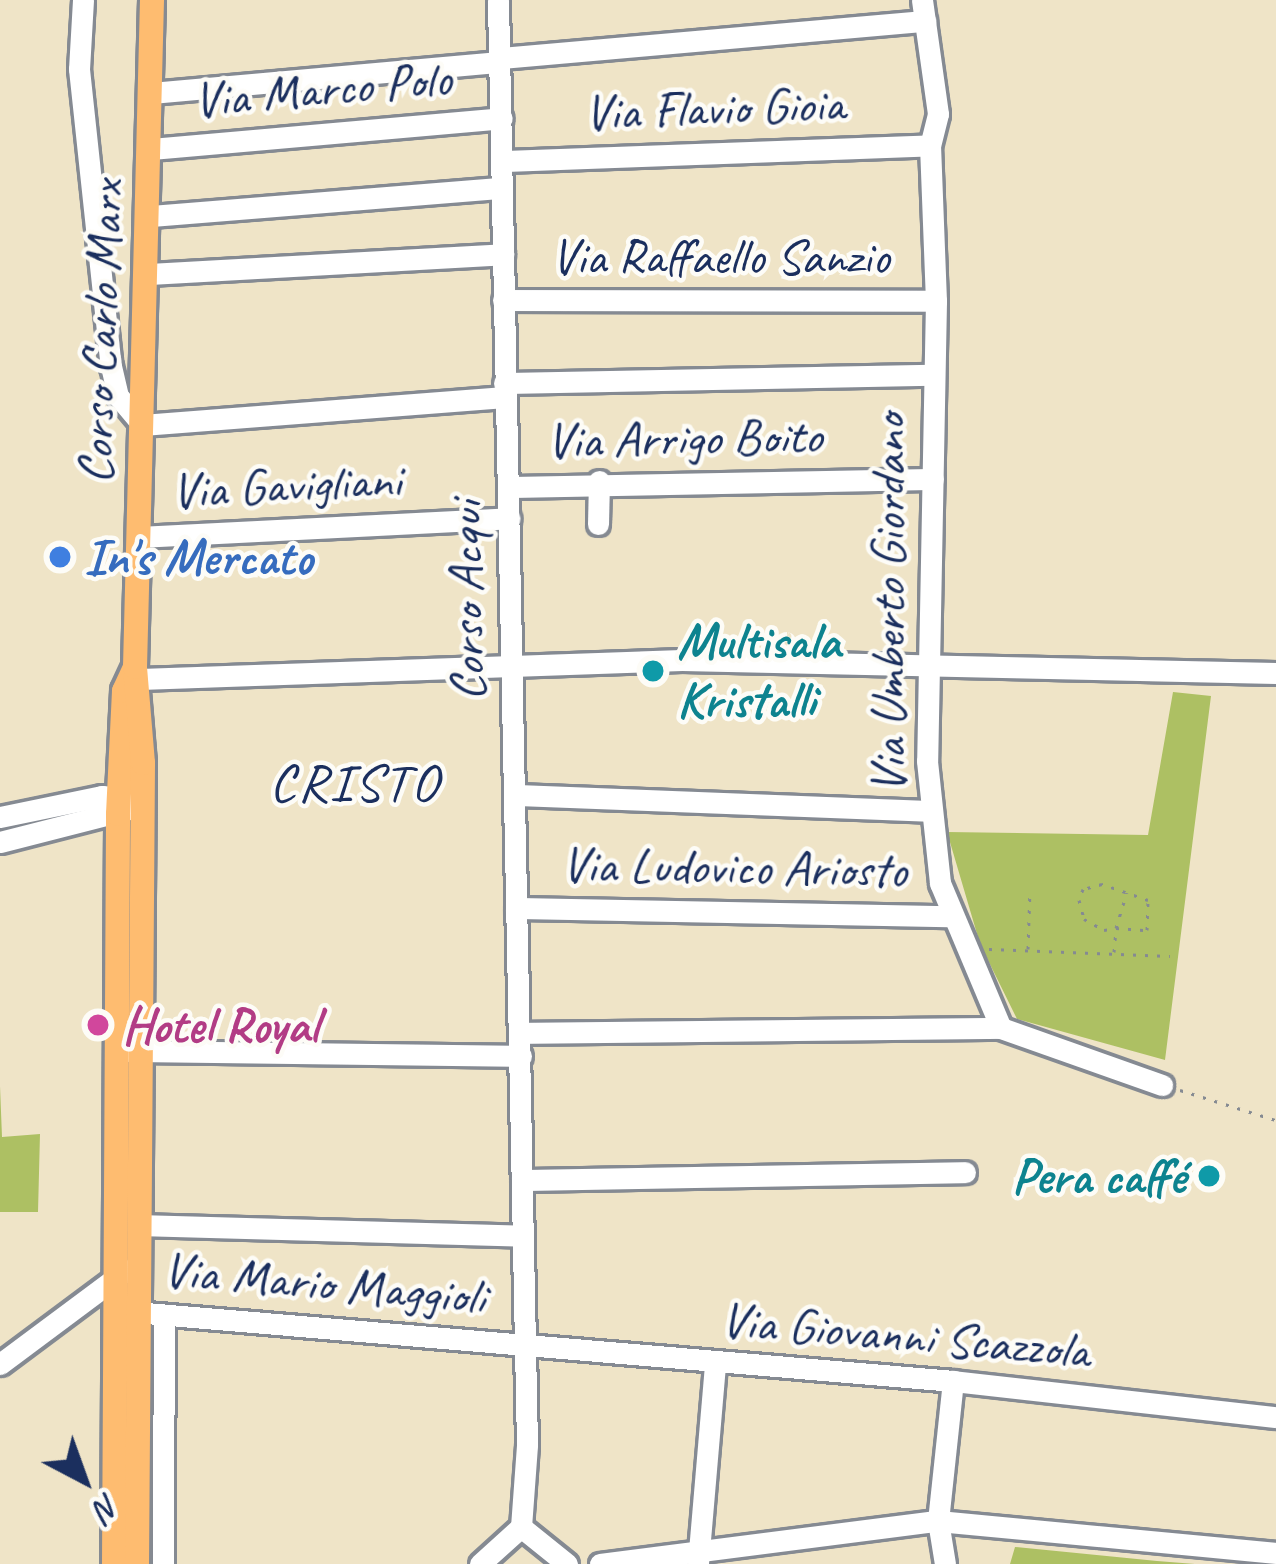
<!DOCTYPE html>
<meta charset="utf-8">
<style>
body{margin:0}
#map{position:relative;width:1276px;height:1564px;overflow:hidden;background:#efe4c7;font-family:Caveat,sans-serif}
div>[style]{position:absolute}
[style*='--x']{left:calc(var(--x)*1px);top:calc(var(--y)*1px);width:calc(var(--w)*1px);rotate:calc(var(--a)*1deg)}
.green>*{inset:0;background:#adc063}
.path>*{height:3px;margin-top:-1.5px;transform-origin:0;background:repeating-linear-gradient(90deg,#858a92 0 3px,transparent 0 12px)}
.roads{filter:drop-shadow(3px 0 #858a92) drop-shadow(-3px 0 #858a92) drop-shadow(0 3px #858a92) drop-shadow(0 -3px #858a92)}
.minor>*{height:21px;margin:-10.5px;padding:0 10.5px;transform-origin:10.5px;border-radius:10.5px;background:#fff}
.major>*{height:24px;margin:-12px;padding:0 12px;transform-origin:12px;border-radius:12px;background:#febc70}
.dots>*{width:33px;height:33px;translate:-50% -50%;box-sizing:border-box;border:6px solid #fdfcf7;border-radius:50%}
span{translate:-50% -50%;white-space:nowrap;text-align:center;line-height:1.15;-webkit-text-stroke:9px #fdfcf7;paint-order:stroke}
.street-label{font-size:51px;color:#1b2f5e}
.shop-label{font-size:51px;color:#366cbe;font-weight:700}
.left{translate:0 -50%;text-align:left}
.culture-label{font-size:51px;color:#0d838f;font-weight:700}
.right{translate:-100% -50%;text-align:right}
.hotel-label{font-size:51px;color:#b23c85;font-weight:700}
.neighbourhood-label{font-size:54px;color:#1b2f5e;letter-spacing:3px}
.north{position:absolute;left:24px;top:1420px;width:120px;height:120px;-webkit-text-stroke:9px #fdfcf7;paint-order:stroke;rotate:139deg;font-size:33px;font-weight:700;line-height:48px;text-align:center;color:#1b2f5e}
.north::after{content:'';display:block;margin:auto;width:42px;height:54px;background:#1b2f5e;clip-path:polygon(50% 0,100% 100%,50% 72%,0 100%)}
</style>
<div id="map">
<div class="green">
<div style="clip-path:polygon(1173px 692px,1211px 696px,1165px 1060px,1017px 1019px,980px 944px,947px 832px,1148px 835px)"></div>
<div style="clip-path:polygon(0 1086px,2px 1137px,40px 1134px,38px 1212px,0 1212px)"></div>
<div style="clip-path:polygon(1015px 1547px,1157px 1561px,1195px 1564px,1010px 1564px)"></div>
</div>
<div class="path">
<div style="--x:989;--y:949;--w:181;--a:2.2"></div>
<div style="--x:1028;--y:949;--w:59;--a:-88.1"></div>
<div style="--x:1114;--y:952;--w:24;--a:-85"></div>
<div style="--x:1116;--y:928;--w:31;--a:4"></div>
<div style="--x:1147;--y:930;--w:30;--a:-88"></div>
<div style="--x:1148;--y:900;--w:49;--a:-160.8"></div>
<div style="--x:1102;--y:884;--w:20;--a:165"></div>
<div style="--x:1083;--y:889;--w:12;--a:110"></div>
<div style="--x:1079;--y:900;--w:20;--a:75"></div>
<div style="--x:1084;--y:919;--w:23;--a:29"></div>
<div style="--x:1104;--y:930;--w:12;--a:-9"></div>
<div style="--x:1116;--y:928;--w:37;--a:-73"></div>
<div style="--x:1180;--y:1090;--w:101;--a:17.4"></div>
</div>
<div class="roads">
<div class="minor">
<div style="--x:83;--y:0;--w:69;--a:93.3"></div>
<div style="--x:79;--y:69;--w:299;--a:83.9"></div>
<div style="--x:111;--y:366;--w:31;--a:77"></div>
<div style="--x:118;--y:396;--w:38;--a:50"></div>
<div style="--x:142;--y:425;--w:364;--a:-4.4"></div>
<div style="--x:922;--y:0;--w:115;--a:82"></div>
<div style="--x:938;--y:114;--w:32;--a:104"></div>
<div style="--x:930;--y:145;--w:156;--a:87.8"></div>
<div style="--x:936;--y:301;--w:460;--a:91.1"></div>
<div style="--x:927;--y:761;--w:123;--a:83.9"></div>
<div style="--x:940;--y:883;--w:157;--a:67.2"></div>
<div style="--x:1001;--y:1028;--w:171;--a:19.5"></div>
<div style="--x:500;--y:58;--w:427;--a:-5"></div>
<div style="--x:151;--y:93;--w:350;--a:-5.1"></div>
<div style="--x:151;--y:149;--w:352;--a:-5"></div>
<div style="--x:502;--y:161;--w:428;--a:-2.1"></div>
<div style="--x:151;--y:216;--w:352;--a:-4.6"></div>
<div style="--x:149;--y:274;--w:355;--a:-3.2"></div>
<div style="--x:503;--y:300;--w:433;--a:0.1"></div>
<div style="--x:504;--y:383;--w:430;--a:-1.1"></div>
<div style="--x:509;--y:487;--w:424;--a:-1.1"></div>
<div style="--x:598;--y:524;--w:43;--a:-88.7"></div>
<div style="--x:139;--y:537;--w:371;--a:-2.9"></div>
<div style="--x:140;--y:679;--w:542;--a:-2.01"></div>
<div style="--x:682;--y:660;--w:594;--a:1.25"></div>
<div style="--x:515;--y:795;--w:416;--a:2.2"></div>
<div style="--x:0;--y:817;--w:104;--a:-11.6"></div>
<div style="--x:102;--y:796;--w:29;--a:6"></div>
<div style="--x:0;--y:842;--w:137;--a:-14.3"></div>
<div style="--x:516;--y:908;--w:435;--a:1.1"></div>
<div style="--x:520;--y:1033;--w:481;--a:-0.6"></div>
<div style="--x:125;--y:1051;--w:396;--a:0.7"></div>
<div style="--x:522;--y:1180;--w:443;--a:-1"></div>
<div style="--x:139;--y:1225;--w:384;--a:1.6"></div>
<div style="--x:122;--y:1311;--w:834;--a:4.81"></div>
<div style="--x:953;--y:1381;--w:325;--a:6.4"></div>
<div style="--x:0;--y:1364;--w:157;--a:-36.7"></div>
<div style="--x:521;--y:1527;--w:59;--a:38.8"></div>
<div style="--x:698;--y:1563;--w:201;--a:-85.1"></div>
<div style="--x:163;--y:1564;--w:249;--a:-89.8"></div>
<div style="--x:480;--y:1564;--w:55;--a:-42.1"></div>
<div style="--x:521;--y:1527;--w:82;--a:-85.8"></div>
<div style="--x:527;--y:1445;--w:1445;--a:-91.15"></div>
<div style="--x:600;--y:1564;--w:341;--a:-7.3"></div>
<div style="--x:938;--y:1521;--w:340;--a:5.4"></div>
<div style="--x:945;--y:1564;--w:44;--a:-99.2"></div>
<div style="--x:938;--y:1521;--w:141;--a:-83.9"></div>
</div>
<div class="major">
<div style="--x:114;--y:1564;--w:750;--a:-89.69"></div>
<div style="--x:118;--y:814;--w:123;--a:-87.2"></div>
<div style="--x:124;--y:691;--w:26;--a:-65"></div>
<div style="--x:137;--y:1564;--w:801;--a:-89.57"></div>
<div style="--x:143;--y:763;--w:96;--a:-94.8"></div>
<div style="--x:135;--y:667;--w:667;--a:-88.54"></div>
</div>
</div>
<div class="dots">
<div style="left:60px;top:557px;background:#3f7fe0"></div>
<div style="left:653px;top:671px;background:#0f9aa8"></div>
<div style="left:98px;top:1025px;background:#d1479c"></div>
<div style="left:1209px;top:1176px;background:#0f9aa8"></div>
</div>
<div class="street-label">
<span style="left:322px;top:89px;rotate:-5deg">Via Marco Polo</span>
<span style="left:714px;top:108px;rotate:-2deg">Via Flavio Gioia</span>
<span style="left:720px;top:256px">Via Raffaello Sanzio</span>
<span style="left:100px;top:332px;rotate:-88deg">Corso Carlo Marx</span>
<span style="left:684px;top:438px;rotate:-1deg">Via Arrigo Boito</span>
<span style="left:286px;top:485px;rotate:-3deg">Via Gavigliani</span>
<span style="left:466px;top:601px;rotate:-91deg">Corso Acqui</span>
<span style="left:888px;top:604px;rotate:-90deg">Via Umberto Giordano</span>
<span style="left:734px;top:867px;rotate:1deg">Via Ludovico Ariosto</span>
<span style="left:324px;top:1283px;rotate:5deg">Via Mario Maggioli</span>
<span style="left:905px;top:1335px;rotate:5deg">Via Giovanni Scazzola</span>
</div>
<div class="shop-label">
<span class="left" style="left:84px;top:557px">In's Mercato</span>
</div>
<div class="culture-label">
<span class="left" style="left:677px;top:671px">Multisala<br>Kristalli</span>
<span class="right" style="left:1185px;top:1176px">Pera caffé</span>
</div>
<div class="hotel-label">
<span class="left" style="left:122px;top:1025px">Hotel Royal</span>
</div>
<div class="neighbourhood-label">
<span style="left:355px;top:782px">CRISTO</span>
</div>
<div class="north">N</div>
</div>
